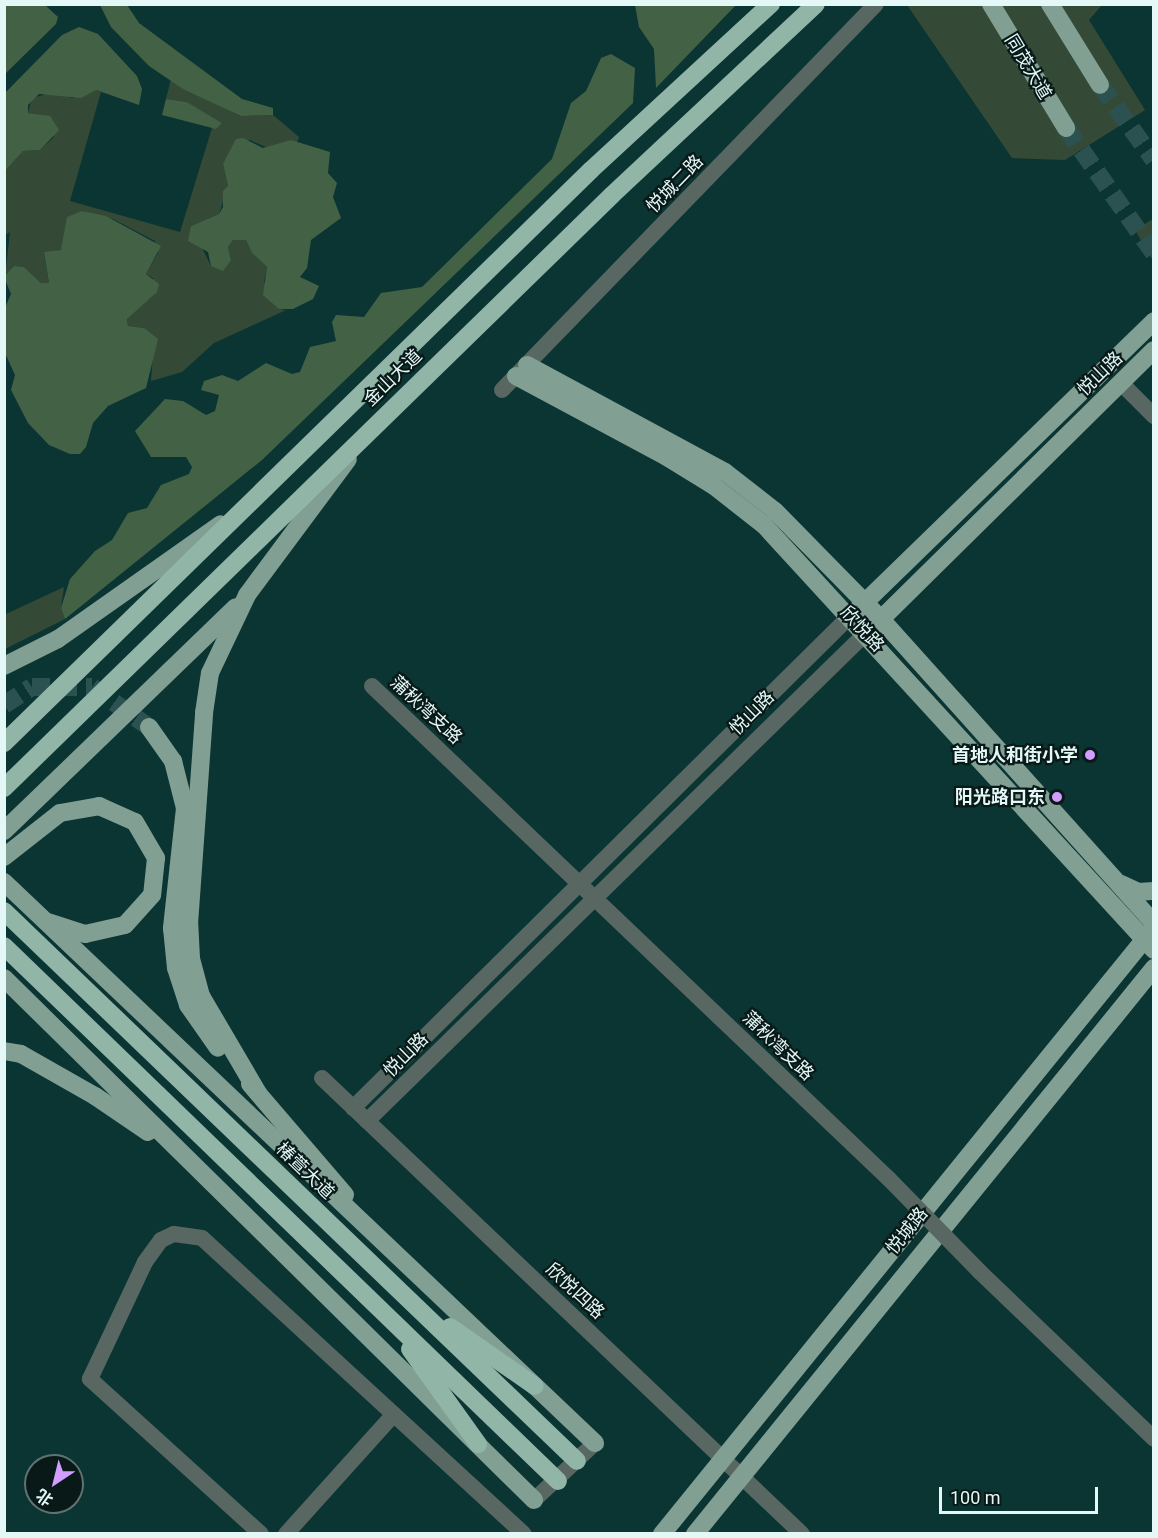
<!DOCTYPE html>
<meta charset="utf-8">
<style>
body{margin:0}
#map{position:relative;width:1158px;height:1538px;overflow:hidden;background:#0b3533;font-family:Roboto,"Noto Sans SC",sans-serif}
div>[style]{position:absolute}
[style*='--x']{left:calc(var(--x)*1px);top:calc(var(--y)*1px);width:calc(var(--w)*1px);rotate:calc(var(--a)*1deg)}
.green>*{inset:0;background:#354a36}
.forest>*{inset:0;background:#436245}
.major-tunnel>*{height:18px;margin-top:-9px;transform-origin:0;background:repeating-linear-gradient(90deg,#2b5250 0 18px,transparent 0 27px)}
.minor>*{height:16px;margin:-8px;padding:0 8px;transform-origin:8px;border-radius:8px;background:#586761}
.major>*{height:18px;margin:-9px;padding:0 9px;transform-origin:9px;border-radius:9px;background:#819f93}
.highway>*{height:18px;margin:-9px;padding:0 9px;transform-origin:9px;border-radius:9px;background:#91b5a7}
.minor-bridge>*{height:16px;margin:-8px;padding:0 8px;transform-origin:8px;border-radius:8px;background:#586761}
.dots>*{width:16px;height:16px;translate:-50% -50%;box-sizing:border-box;border:3px solid #091918;border-radius:50%}
span{translate:-50% -50%;white-space:nowrap;text-align:center;line-height:1.15;-webkit-text-stroke:4.5px #091918;paint-order:stroke}
.street-label{font-size:18px;color:#e3f8f7}
.poi-label{font-size:18px;color:#e3f8f7;font-weight:700}
.right{translate:-100% -50%;text-align:right}
.frame{position:absolute;inset:0;border:6px solid #e3f8f7;pointer-events:none}
.north{position:absolute;left:24px;top:1454px;width:60px;height:60px;box-sizing:border-box;background:#091918;border:2px solid #607271;border-radius:50%;rotate:215deg;font-size:16px;font-weight:700;line-height:24px;text-align:center;color:#e3f8f7}
.north::after{content:'';display:block;margin:auto;width:21px;height:27px;background:#d19dfe;clip-path:polygon(50% 0,100% 100%,50% 72%,0 100%)}
.scale{position:absolute;left:939px;top:1487px;width:159px;height:27px;box-sizing:border-box;border:3px solid #e3f8f7;border-top:0;padding-left:8px;font-size:18px;line-height:21px;white-space:nowrap;color:#e3f8f7;-webkit-text-stroke:4px #091918;paint-order:stroke}
</style>
<div id="map">
<div class="green">
<div style="clip-path:polygon(907px 5px,1102px 5px,1089px 20px,1145px 110px,1065px 160px,1012px 158px)"></div>
<div style="clip-path:polygon(171px 79px,240px 116px,273px 115px,299px 137px,297px 143px,291px 140px,270px 149px,250px 140px,235px 146px,223px 164px,228px 186px,219px 214px,191px 226px,211px 266px,231px 260px,228px 247px,233px 240px,246px 240px,252px 253px,267px 267px,264px 282px,279px 309px,286px 310px,214px 343px,182px 372px,151px 381px,153px 354px,144px 328px,128px 326px,127px 318px,136px 306px,151px 298px,153px 278px,146px 274px,158px 253px,155px 241px,113px 219px,82px 211px,61px 250px,44px 253px,49px 283px,41px 283px,24px 267px,14px 266px,5px 277px,10px 232px,5px 235px,5px 171px,23px 151px,40px 150px,54px 137px,42px 115px,28px 113px,32px 98px,55px 92px,72px 98px,96px 90px,101px 92px,70px 201px,180px 232px,212px 128px,222px 123px,187px 102px,166px 99px)"></div>
<div style="clip-path:polygon(1153px 219px,1153px 257px,1151px 258px,1135px 230px)"></div>
<div style="clip-path:polygon(64px 587px,61px 608px,65px 619px,5px 649px,4px 615px)"></div>
</div>
<div class="forest">
<div style="clip-path:polygon(5px 4px,45px 5px,58px 17px,56px 24px,5px 74px)"></div>
<div style="clip-path:polygon(100px 5px,127px 5px,139px 23px,242px 99px,273px 108px,273px 115px,241px 116px,183px 89px,149px 66px,111px 27px)"></div>
<div style="clip-path:polygon(635px 5px,635px 4px,736px 5px,656px 88px,654px 49px,639px 27px)"></div>
<div style="clip-path:polygon(79px 27px,98px 34px,137px 76px,142px 89px,139px 105px,96px 90px,81px 98px,39px 94px,28px 105px,28px 113px,50px 116px,59px 130px,40px 150px,23px 151px,5px 171px,5px 93px,62px 35px)"></div>
<div style="clip-path:polygon(611px 54px,635px 68px,633px 103px,262px 460px,65px 619px,61px 608px,70px 579px,95px 551px,112px 540px,128px 513px,147px 508px,161px 485px,189px 474px,192px 467px,186px 457px,151px 457px,135px 431px,165px 399px,183px 401px,206px 415px,215px 411px,219px 395px,201px 390px,204px 381px,222px 375px,238px 381px,266px 363px,292px 374px,300px 372px,310px 347px,336px 341px,332px 322px,336px 315px,364px 317px,381px 293px,422px 287px,552px 159px,571px 103px,586px 91px,601px 58px)"></div>
<div style="clip-path:polygon(166px 99px,187px 102px,222px 123px,216px 129px,162px 115px)"></div>
<div style="clip-path:polygon(243px 138px,263px 148px,291px 140px,330px 152px,328px 173px,337px 183px,333px 197px,341px 218px,311px 240px,307px 268px,300px 277px,319px 286px,313px 299px,293px 309px,279px 309px,263px 295px,267px 267px,252px 253px,246px 240px,233px 240px,228px 247px,231px 260px,223px 271px,211px 266px,208px 252px,188px 241px,191px 226px,219px 214px,223px 207px,223px 191px,228px 186px,223px 164px,236px 139px)"></div>
<div style="clip-path:polygon(82px 211px,106px 216px,161px 246px,146px 274px,159px 284px,157px 292px,127px 319px,128px 326px,144px 328px,158px 339px,146px 388px,108px 406px,93px 423px,86px 447px,80px 454px,70px 454px,49px 445px,28px 423px,11px 390px,15px 375px,5px 353px,4px 310px,11px 294px,4px 277px,14px 266px,24px 267px,41px 283px,49px 283px,44px 252px,61px 250px,67px 217px)"></div>
</div>
<div class="major-tunnel">
<div style="--x:1100;--y:85;--w:92;--a:54.2"></div>
<div style="--x:1066;--y:128;--w:153;--a:54.9"></div>
<div style="--x:4;--y:705;--w:33;--a:-33"></div>
<div style="--x:32;--y:687;--w:60;--a:0"></div>
<div style="--x:92;--y:687;--w:70;--a:35.1"></div>
</div>
<div class="minor">
<div style="--x:1121;--y:383;--w:47;--a:45"></div>
<div style="--x:502;--y:390;--w:537;--a:-45.9"></div>
<div style="--x:372;--y:686;--w:714;--a:43.64"></div>
<div style="--x:322;--y:1078;--w:662;--a:43.53"></div>
<div style="--x:353;--y:1108;--w:699;--a:-44.71"></div>
<div style="--x:367;--y:1121;--w:698;--a:-44.36"></div>
<div style="--x:980;--y:1272;--w:241;--a:43.8"></div>
<div style="--x:534;--y:1500;--w:83;--a:-43.1"></div>
<div style="--x:261;--y:1534;--w:231;--a:-137.8"></div>
<div style="--x:90;--y:1379;--w:129;--a:-64.8"></div>
<div style="--x:145;--y:1262;--w:27;--a:-54"></div>
<div style="--x:161;--y:1240;--w:14;--a:-25"></div>
<div style="--x:174;--y:1234;--w:28;--a:8"></div>
<div style="--x:202;--y:1238;--w:437;--a:42.6"></div>
<div style="--x:286;--y:1534;--w:161;--a:-48"></div>
</div>
<div class="major">
<div style="--x:991;--y:4;--w:145;--a:58.8"></div>
<div style="--x:1050;--y:4;--w:95;--a:58.3"></div>
<div style="--x:527;--y:365;--w:225;--a:28.4"></div>
<div style="--x:725;--y:472;--w:63;--a:38"></div>
<div style="--x:775;--y:511;--w:151;--a:45.5"></div>
<div style="--x:881;--y:619;--w:409;--a:48.1"></div>
<div style="--x:516;--y:376;--w:171;--a:28.2"></div>
<div style="--x:667;--y:457;--w:55;--a:31.7"></div>
<div style="--x:714;--y:486;--w:63;--a:38"></div>
<div style="--x:764;--y:525;--w:577;--a:47.46"></div>
<div style="--x:856;--y:611;--w:416;--a:-44.2"></div>
<div style="--x:872;--y:628;--w:396;--a:-44.6"></div>
<div style="--x:4;--y:666;--w:60;--a:-26.6"></div>
<div style="--x:58;--y:639;--w:199;--a:-35.2"></div>
<div style="--x:149;--y:727;--w:42;--a:54.8"></div>
<div style="--x:173;--y:761;--w:49;--a:75.7"></div>
<div style="--x:185;--y:808;--w:121;--a:96.2"></div>
<div style="--x:172;--y:928;--w:40;--a:84.3"></div>
<div style="--x:176;--y:968;--w:39;--a:72"></div>
<div style="--x:188;--y:1005;--w:52;--a:55.1"></div>
<div style="--x:4;--y:831;--w:322;--a:-44"></div>
<div style="--x:4;--y:857;--w:71;--a:-38.2"></div>
<div style="--x:60;--y:813;--w:40;--a:-10"></div>
<div style="--x:99;--y:806;--w:39;--a:24"></div>
<div style="--x:135;--y:822;--w:42;--a:59.7"></div>
<div style="--x:156;--y:858;--w:37;--a:96"></div>
<div style="--x:152;--y:895;--w:40;--a:132"></div>
<div style="--x:125;--y:925;--w:41;--a:167.3"></div>
<div style="--x:85;--y:934;--w:38;--a:-162"></div>
<div style="--x:4;--y:882;--w:815;--a:43.51"></div>
<div style="--x:1121;--y:884;--w:19;--a:25"></div>
<div style="--x:1138;--y:892;--w:16;--a:-4"></div>
<div style="--x:4;--y:978;--w:744;--a:44.56"></div>
<div style="--x:4;--y:1051;--w:17;--a:10"></div>
<div style="--x:21;--y:1054;--w:85;--a:29.6"></div>
<div style="--x:95;--y:1096;--w:64;--a:34.2"></div>
<div style="--x:250;--y:1084;--w:146;--a:49.4"></div>
<div style="--x:258;--y:1093;--w:113;--a:-120.4"></div>
<div style="--x:201;--y:996;--w:39;--a:-105"></div>
<div style="--x:191;--y:958;--w:34;--a:-93"></div>
<div style="--x:189;--y:924;--w:212;--a:-85.9"></div>
<div style="--x:204;--y:713;--w:40;--a:-81.5"></div>
<div style="--x:210;--y:673;--w:86;--a:-64.6"></div>
<div style="--x:247;--y:595;--w:169;--a:-53.4"></div>
<div style="--x:662;--y:1534;--w:778;--a:-50.95"></div>
<div style="--x:695;--y:1534;--w:729;--a:-50.96"></div>
</div>
<div class="highway">
<div style="--x:4;--y:743;--w:820;--a:-44.31"></div>
<div style="--x:591;--y:170;--w:245;--a:-42.7"></div>
<div style="--x:4;--y:788;--w:849;--a:-44.28"></div>
<div style="--x:612;--y:195;--w:279;--a:-43.1"></div>
<div style="--x:4;--y:911;--w:794;--a:43.83"></div>
<div style="--x:4;--y:946;--w:770;--a:44"></div>
<div style="--x:450;--y:1327;--w:103;--a:34.8"></div>
<div style="--x:410;--y:1349;--w:117;--a:54.4"></div>
</div>
<div class="minor-bridge">
<div style="--x:889;--y:1179;--w:130;--a:45.6"></div>
</div>
<div class="dots">
<div style="left:1090px;top:755px;background:#d19dfe"></div>
<div style="left:1057px;top:797px;background:#d19dfe"></div>
</div>
<div class="street-label">
<span style="left:1028px;top:67px;rotate:59deg">同茂大道</span>
<span style="left:675px;top:184px;rotate:-46deg">悦城二路</span>
<span style="left:1100px;top:374px;rotate:-44deg">悦山路</span>
<span style="left:393px;top:378px;rotate:-44deg">金山大道</span>
<span style="left:862px;top:629px;rotate:47deg">欣悦路</span>
<span style="left:426px;top:710px;rotate:43deg">蒲秋湾支路</span>
<span style="left:752px;top:713px;rotate:-45deg">悦山路</span>
<span style="left:778px;top:1046px;rotate:44deg">蒲秋湾支路</span>
<span style="left:406px;top:1055px;rotate:-45deg">悦山路</span>
<span style="left:305px;top:1171px;rotate:44deg">椿萱大道</span>
<span style="left:907px;top:1231px;rotate:-51deg">悦城路</span>
<span style="left:575px;top:1291px;rotate:43deg">欣悦四路</span>
</div>
<div class="poi-label">
<span class="right" style="left:1078px;top:755px">首地人和街小学</span>
<span class="right" style="left:1045px;top:797px">阳光路口东</span>
</div>
<div class="frame"></div>
<div class="north">北</div>
<div class="scale">100 m</div>
</div>
